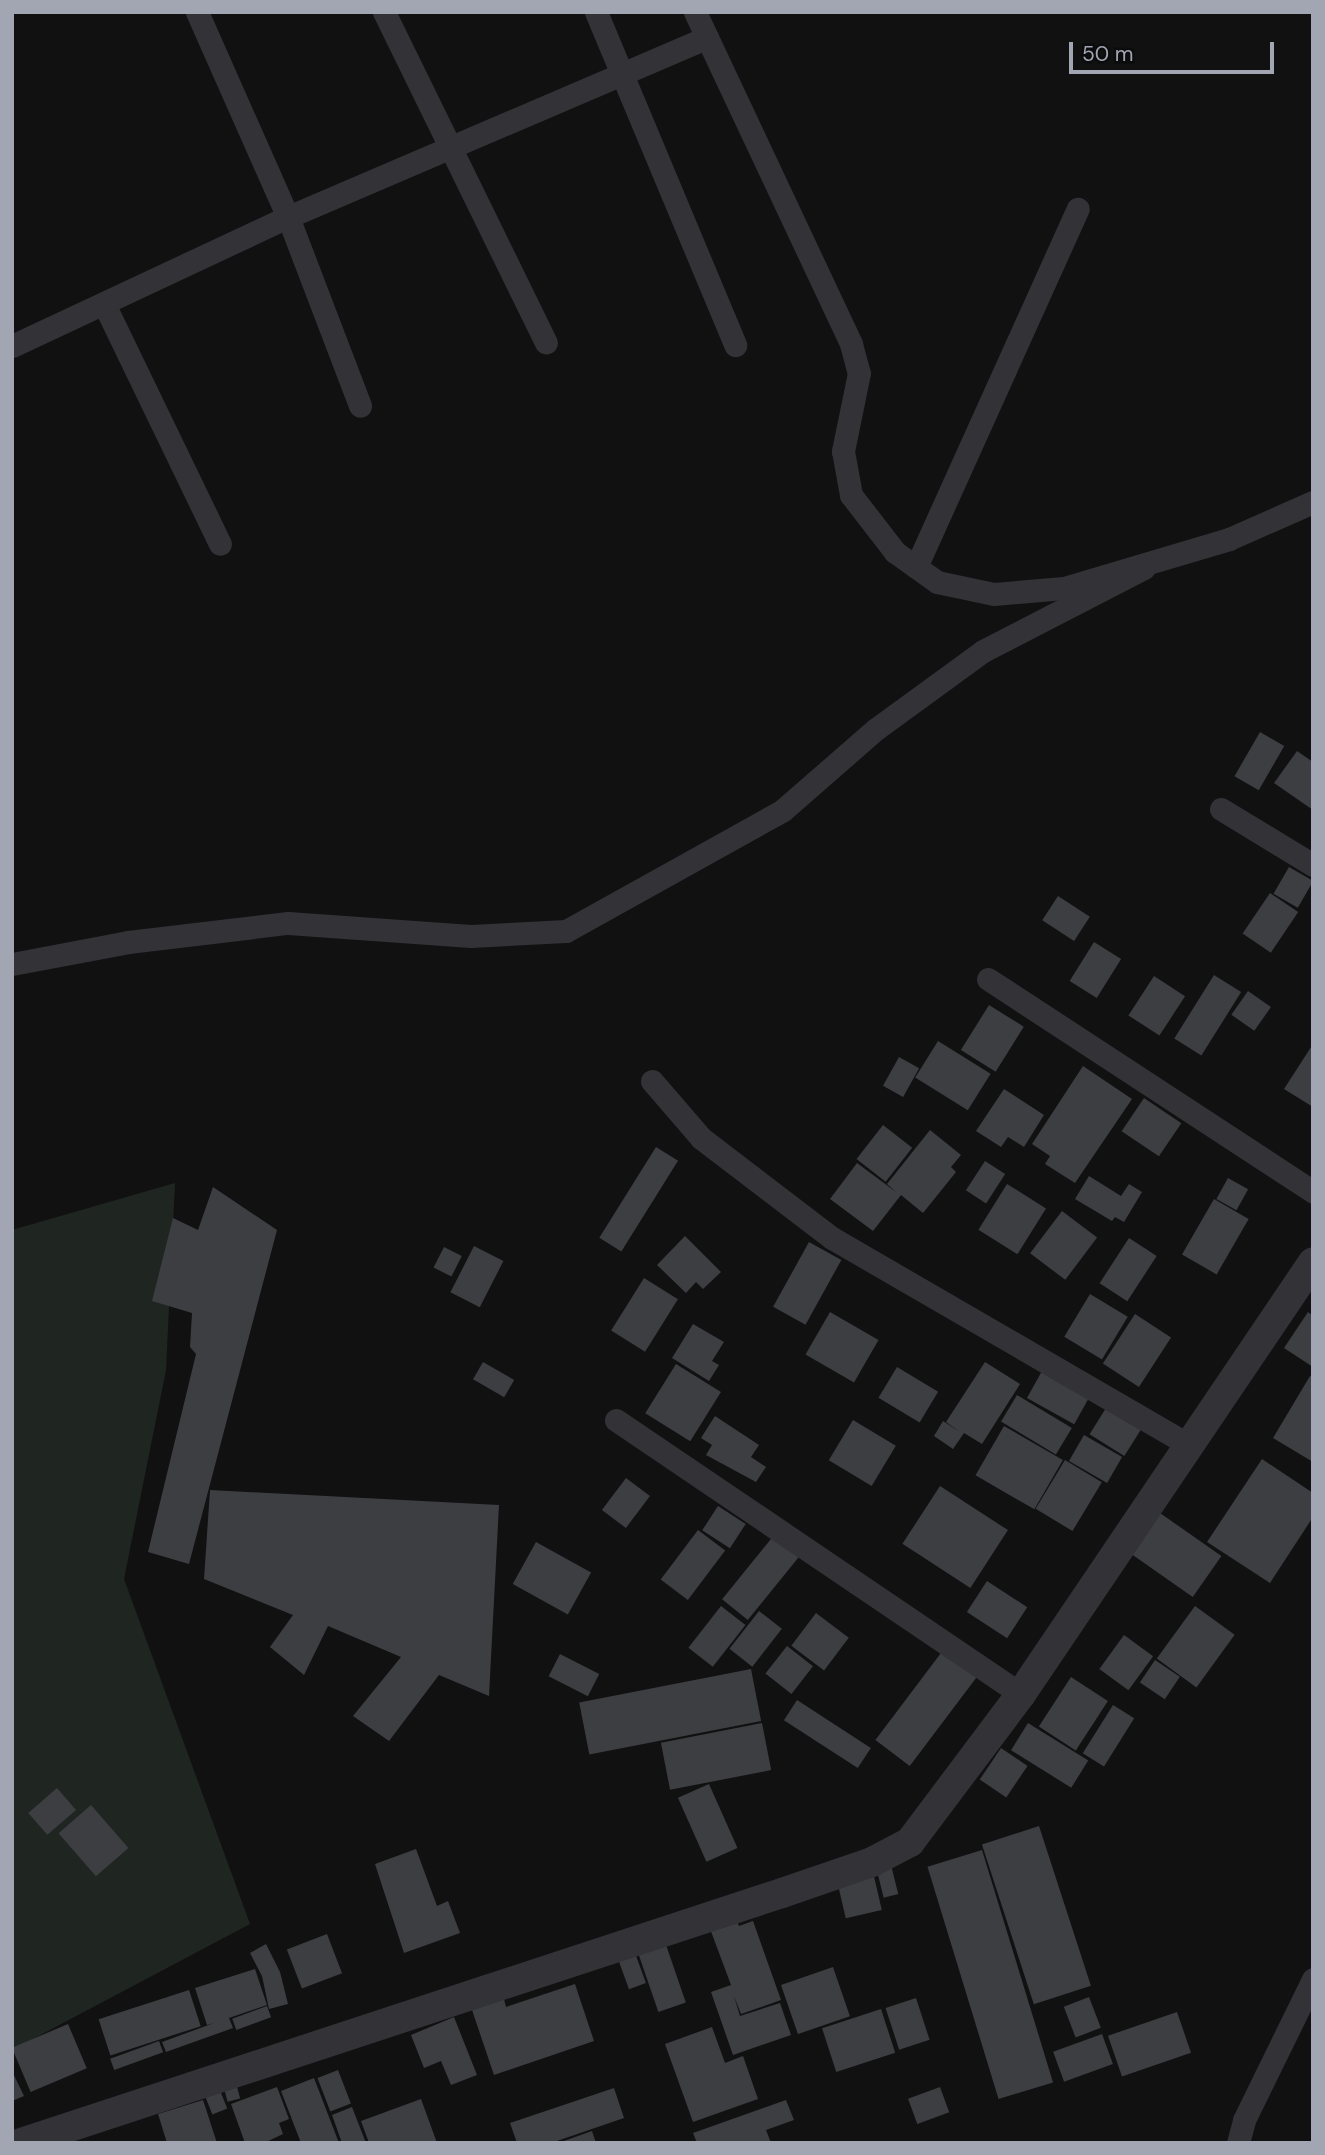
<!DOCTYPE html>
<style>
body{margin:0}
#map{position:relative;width:1325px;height:2155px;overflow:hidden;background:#111112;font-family:"DM Sans",sans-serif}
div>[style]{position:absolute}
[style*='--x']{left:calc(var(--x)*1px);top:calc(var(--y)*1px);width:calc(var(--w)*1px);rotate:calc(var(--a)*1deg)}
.green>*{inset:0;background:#1f2621}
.building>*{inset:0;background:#3d3e42;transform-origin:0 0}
.minor>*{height:23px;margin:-11.5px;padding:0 11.5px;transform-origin:11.5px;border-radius:11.5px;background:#323237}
.tertiary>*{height:30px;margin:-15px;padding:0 15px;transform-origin:15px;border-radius:15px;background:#323237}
span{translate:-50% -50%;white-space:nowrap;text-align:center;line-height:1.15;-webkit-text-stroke:5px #0c0c0d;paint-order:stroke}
.frame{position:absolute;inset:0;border:14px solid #a2a5b2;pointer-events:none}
.scale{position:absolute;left:1069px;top:42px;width:205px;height:32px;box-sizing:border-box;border:4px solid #a2a5b2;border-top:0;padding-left:9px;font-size:21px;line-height:24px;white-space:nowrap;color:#a2a5b2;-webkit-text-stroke:5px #0c0c0d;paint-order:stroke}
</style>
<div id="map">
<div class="green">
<div style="clip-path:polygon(175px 1183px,166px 1370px,124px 1579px,250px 1924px,12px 2050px,12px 1230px)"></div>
</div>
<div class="building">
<div style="left:1260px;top:732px;width:28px;height:51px;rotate:30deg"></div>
<div style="clip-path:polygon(1297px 751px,1313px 762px,1313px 810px,1274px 783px)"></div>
<div style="left:1289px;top:867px;width:28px;height:31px;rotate:30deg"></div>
<div style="left:1270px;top:893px;width:34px;height:49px;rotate:34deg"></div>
<div style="left:1058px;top:896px;width:38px;height:29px;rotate:33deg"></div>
<div style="left:1094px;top:942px;width:32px;height:46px;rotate:32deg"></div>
<div style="left:1214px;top:975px;width:32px;height:75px;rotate:32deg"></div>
<div style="left:1154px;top:976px;width:37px;height:47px;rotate:33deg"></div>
<div style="left:1248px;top:991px;width:28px;height:29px;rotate:35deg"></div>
<div style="left:989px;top:1005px;width:41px;height:53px;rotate:32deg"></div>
<div style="left:938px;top:1041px;width:62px;height:43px;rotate:32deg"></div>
<div style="clip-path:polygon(1313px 1044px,1313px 1107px,1284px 1089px)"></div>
<div style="left:899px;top:1057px;width:23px;height:33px;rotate:29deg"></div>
<div style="clip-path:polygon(1083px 1066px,1132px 1099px,1075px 1183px,1045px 1164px,1050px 1156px,1032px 1144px)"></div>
<div style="clip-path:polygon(1004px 1089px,1044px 1115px,1024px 1147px,1008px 1137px,1001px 1147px,976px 1131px)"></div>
<div style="left:1144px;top:1098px;width:45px;height:40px;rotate:34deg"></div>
<div style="left:883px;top:1125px;width:37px;height:43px;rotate:38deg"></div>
<div style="clip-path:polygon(930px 1130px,961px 1155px,951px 1167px,956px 1172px,923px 1213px,901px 1195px,873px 1231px,830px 1199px,857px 1163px,896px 1192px,887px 1184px)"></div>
<div style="left:656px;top:1147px;width:26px;height:107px;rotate:32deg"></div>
<div style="left:985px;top:1161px;width:24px;height:35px;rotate:33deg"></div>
<div style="clip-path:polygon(1089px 1176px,1121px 1196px,1129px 1184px,1142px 1192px,1124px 1222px,1115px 1217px,1112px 1221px,1075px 1199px)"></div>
<div style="left:1228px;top:1178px;width:23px;height:24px;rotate:29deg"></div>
<div style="left:1007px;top:1184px;width:46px;height:54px;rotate:32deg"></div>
<div style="clip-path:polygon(213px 1187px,277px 1230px,189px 1564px,148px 1552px,196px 1354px,190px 1347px,192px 1313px,152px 1301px,173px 1218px,198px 1230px)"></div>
<div style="left:1214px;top:1199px;width:40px;height:64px;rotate:30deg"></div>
<div style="left:1062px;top:1211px;width:44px;height:53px;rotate:37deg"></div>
<div style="clip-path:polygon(685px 1236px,721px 1272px,703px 1289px,696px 1282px,686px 1293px,657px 1265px)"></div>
<div style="left:1129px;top:1238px;width:33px;height:54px;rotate:33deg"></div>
<div style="left:809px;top:1242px;width:37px;height:74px;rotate:29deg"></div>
<div style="left:474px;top:1246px;width:33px;height:52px;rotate:27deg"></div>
<div style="left:444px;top:1247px;width:20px;height:23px;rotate:27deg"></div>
<div style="left:644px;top:1278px;width:40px;height:62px;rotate:32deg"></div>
<div style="left:1090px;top:1294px;width:44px;height:50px;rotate:31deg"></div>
<div style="left:830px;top:1312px;width:56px;height:49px;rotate:30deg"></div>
<div style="clip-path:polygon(1308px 1312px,1313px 1316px,1313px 1367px,1284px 1348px)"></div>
<div style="left:1135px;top:1314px;width:43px;height:59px;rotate:33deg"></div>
<div style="clip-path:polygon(693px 1324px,724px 1342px,712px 1361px,719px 1365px,709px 1381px,672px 1358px)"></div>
<div style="left:483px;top:1362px;width:36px;height:20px;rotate:30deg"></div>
<div style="clip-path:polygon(985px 1362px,1020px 1384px,982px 1444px,964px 1433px,953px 1449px,934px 1436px,943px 1421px,960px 1432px,946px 1422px)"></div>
<div style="left:676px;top:1364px;width:53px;height:58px;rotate:32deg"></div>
<div style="left:897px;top:1367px;width:48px;height:36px;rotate:31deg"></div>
<div style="left:1042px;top:1371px;width:54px;height:31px;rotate:29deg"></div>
<div style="clip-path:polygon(1310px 1376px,1313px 1377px,1313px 1462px,1273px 1438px)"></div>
<div style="left:1017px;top:1395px;width:64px;height:31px;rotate:31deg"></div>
<div style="left:1106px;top:1408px;width:41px;height:31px;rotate:32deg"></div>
<div style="clip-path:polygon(715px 1416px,759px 1445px,751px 1457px,766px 1467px,756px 1482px,706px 1455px,712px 1445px,701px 1438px)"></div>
<div style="left:853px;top:1420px;width:50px;height:47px;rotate:31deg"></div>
<div style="left:1004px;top:1426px;width:68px;height:57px;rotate:30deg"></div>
<div style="left:1084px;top:1435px;width:44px;height:30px;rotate:30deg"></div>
<div style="clip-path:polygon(1262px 1459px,1313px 1493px,1313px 1517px,1270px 1583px,1207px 1542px)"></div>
<div style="left:1065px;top:1460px;width:43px;height:57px;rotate:31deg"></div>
<div style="left:626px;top:1478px;width:30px;height:40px;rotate:37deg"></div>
<div style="left:940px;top:1486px;width:81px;height:69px;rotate:33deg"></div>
<div style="clip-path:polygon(210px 1490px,499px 1505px,489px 1696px,439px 1675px,389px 1741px,353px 1716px,401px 1657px,328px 1626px,304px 1675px,270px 1647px,293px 1615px,204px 1579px)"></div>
<div style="left:718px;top:1506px;width:33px;height:29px;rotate:33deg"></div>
<div style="left:1160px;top:1513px;width:75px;height:50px;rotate:35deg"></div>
<div style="left:698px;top:1530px;width:34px;height:62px;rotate:37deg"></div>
<div style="left:775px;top:1534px;width:33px;height:84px;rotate:39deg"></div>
<div style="left:536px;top:1542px;width:63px;height:48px;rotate:29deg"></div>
<div style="left:987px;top:1581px;width:48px;height:37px;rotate:33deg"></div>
<div style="left:721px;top:1606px;width:31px;height:53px;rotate:38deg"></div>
<div style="left:1195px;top:1606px;width:49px;height:65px;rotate:36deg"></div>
<div style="left:759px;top:1611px;width:29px;height:48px;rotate:38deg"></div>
<div style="left:816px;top:1613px;width:41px;height:41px;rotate:37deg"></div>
<div style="left:1124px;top:1635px;width:36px;height:42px;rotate:36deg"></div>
<div style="left:787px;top:1646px;width:33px;height:35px;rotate:38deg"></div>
<div style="left:944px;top:1649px;width:43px;height:114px;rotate:37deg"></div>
<div style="left:560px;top:1654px;width:44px;height:25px;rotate:27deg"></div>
<div style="left:1155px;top:1660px;width:30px;height:27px;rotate:34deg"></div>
<div style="left:751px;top:1669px;width:53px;height:175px;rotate:79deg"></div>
<div style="left:1071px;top:1677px;width:44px;height:59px;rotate:33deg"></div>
<div style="left:797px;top:1700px;width:88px;height:24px;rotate:33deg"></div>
<div style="left:1113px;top:1705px;width:25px;height:57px;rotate:32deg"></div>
<div style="left:762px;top:1723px;width:48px;height:103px;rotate:79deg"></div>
<div style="left:1028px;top:1723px;width:71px;height:32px;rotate:32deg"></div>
<div style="left:1001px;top:1748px;width:32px;height:38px;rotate:34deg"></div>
<div style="left:709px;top:1784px;width:70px;height:34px;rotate:66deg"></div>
<div style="left:57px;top:1788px;width:29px;height:38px;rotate:49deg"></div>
<div style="left:91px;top:1805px;width:57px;height:43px;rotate:49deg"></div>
<div style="left:1039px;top:1826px;width:168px;height:60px;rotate:72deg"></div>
<div style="clip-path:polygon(416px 1849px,437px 1906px,448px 1901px,460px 1933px,404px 1953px,375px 1864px)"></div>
<div style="left:982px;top:1850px;width:243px;height:57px;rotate:73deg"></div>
<div style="left:891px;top:1865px;width:30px;height:15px;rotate:76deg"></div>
<div style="left:873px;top:1872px;width:39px;height:37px;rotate:77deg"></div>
<div style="clip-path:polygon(735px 1916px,739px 1926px,753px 1921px,781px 2000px,741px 2014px,734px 1996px,740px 2016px,780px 2003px,791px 2035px,733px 2055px,711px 1992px,731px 1985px,709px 1926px)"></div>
<div style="left:327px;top:1934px;width:42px;height:43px;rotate:69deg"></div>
<div style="left:665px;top:1942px;width:64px;height:29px;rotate:71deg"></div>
<div style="clip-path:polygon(266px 1944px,280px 1972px,288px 2004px,269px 2009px,262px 1976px,250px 1953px)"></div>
<div style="left:635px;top:1953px;width:32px;height:18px;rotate:70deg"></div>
<div style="left:833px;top:1967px;width:52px;height:55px;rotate:71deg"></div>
<div style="clip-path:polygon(255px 1969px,267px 2005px,229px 2018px,233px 2028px,166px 2052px,162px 2042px,214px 2023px,207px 2025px,195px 1988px)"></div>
<div style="clip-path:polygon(575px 1984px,594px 2041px,494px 2075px,472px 2010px,504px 1999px,506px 2007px)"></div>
<div style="left:189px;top:1990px;width:38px;height:95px;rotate:72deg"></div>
<div style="left:1089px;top:1997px;width:33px;height:27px;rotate:69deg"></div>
<div style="left:916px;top:1998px;width:44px;height:32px;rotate:72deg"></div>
<div style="left:267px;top:2006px;width:12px;height:37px;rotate:70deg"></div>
<div style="left:881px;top:2009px;width:46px;height:62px;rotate:72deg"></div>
<div style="left:1177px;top:2012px;width:43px;height:73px;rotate:71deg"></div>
<div style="clip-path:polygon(454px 2017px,477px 2075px,451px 2085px,441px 2061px,424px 2068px,411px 2035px)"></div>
<div style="left:68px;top:2024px;width:48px;height:61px;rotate:67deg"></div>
<div style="clip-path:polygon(712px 2027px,725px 2063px,743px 2056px,758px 2099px,693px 2122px,665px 2044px)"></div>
<div style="left:1102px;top:2034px;width:32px;height:52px;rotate:70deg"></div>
<div style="left:159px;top:2041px;width:12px;height:52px;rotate:70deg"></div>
<div style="left:338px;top:2070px;width:36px;height:22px;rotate:69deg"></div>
<div style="clip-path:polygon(12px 2071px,24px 2096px,12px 2101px)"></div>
<div style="clip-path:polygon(314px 2078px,339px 2143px,301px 2143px,281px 2091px)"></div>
<div style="left:236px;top:2083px;width:16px;height:13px;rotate:75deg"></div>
<div style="clip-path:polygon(277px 2087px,289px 2119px,279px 2123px,283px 2134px,264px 2143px,245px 2143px,231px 2104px)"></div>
<div style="left:940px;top:2087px;width:27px;height:34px;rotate:70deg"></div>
<div style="left:219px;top:2088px;width:22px;height:16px;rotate:68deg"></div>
<div style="clip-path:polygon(614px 2088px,624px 2118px,551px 2143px,517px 2143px,510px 2123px)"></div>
<div style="clip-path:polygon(421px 2099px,437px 2143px,369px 2143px,361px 2121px)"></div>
<div style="clip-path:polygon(203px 2100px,217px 2143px,167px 2143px,158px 2114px)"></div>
<div style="clip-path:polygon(786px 2100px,794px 2120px,766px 2130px,771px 2143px,697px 2143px,693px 2133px)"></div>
<div style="clip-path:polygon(352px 2107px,366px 2143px,342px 2143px,332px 2115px)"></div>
<div style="clip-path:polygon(592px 2131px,596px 2143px,561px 2143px,561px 2142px)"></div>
</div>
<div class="minor">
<div style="--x:197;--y:12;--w:224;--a:66.1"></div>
<div style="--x:288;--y:217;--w:202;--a:69.1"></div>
<div style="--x:384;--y:12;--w:368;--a:63.9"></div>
<div style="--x:596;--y:12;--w:361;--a:67.3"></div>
<div style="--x:695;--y:12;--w:367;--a:64.8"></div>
<div style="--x:851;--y:344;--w:30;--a:75"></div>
<div style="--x:859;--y:373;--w:80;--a:101.6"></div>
<div style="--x:843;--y:451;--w:45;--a:79.7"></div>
<div style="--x:851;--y:495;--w:72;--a:52.3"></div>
<div style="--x:895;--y:552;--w:52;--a:35.5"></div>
<div style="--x:937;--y:582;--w:58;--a:11.9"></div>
<div style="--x:994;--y:594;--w:70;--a:-4.9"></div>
<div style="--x:1064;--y:588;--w:172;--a:-16.5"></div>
<div style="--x:1229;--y:539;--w:92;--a:-23.8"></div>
<div style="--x:105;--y:306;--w:264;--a:64.2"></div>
<div style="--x:12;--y:346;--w:305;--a:-25.1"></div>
<div style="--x:288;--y:217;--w:456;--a:-23.2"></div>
<div style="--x:916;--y:567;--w:393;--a:-65.7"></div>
<div style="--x:1221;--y:809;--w:108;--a:31.3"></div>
<div style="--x:12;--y:964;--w:118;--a:-10.7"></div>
<div style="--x:128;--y:942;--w:161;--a:-6.8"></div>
<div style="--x:288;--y:923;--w:183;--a:4.1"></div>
<div style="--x:471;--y:936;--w:95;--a:-3"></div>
<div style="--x:566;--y:931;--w:248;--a:-29.1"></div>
<div style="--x:783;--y:810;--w:123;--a:-41.1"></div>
<div style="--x:876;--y:729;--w:132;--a:-36.1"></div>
<div style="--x:983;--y:651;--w:181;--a:-27.3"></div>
<div style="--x:988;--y:979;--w:389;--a:33.2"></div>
<div style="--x:652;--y:1081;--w:75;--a:49.3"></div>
<div style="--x:701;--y:1138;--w:165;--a:37.4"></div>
<div style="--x:832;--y:1238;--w:413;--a:30.1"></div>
<div style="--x:616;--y:1420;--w:489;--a:34.1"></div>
<div style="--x:1238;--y:2143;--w:24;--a:-75"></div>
<div style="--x:1244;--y:2120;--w:157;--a:-63.9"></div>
</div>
<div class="tertiary">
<div style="--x:21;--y:2143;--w:801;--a:-18.19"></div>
<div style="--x:782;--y:1893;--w:95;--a:-19"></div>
<div style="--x:872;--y:1862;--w:43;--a:-27.8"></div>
<div style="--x:910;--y:1842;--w:185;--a:-53.1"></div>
<div style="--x:1021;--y:1694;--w:521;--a:-55.94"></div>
</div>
<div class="frame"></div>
<div class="scale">50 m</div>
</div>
